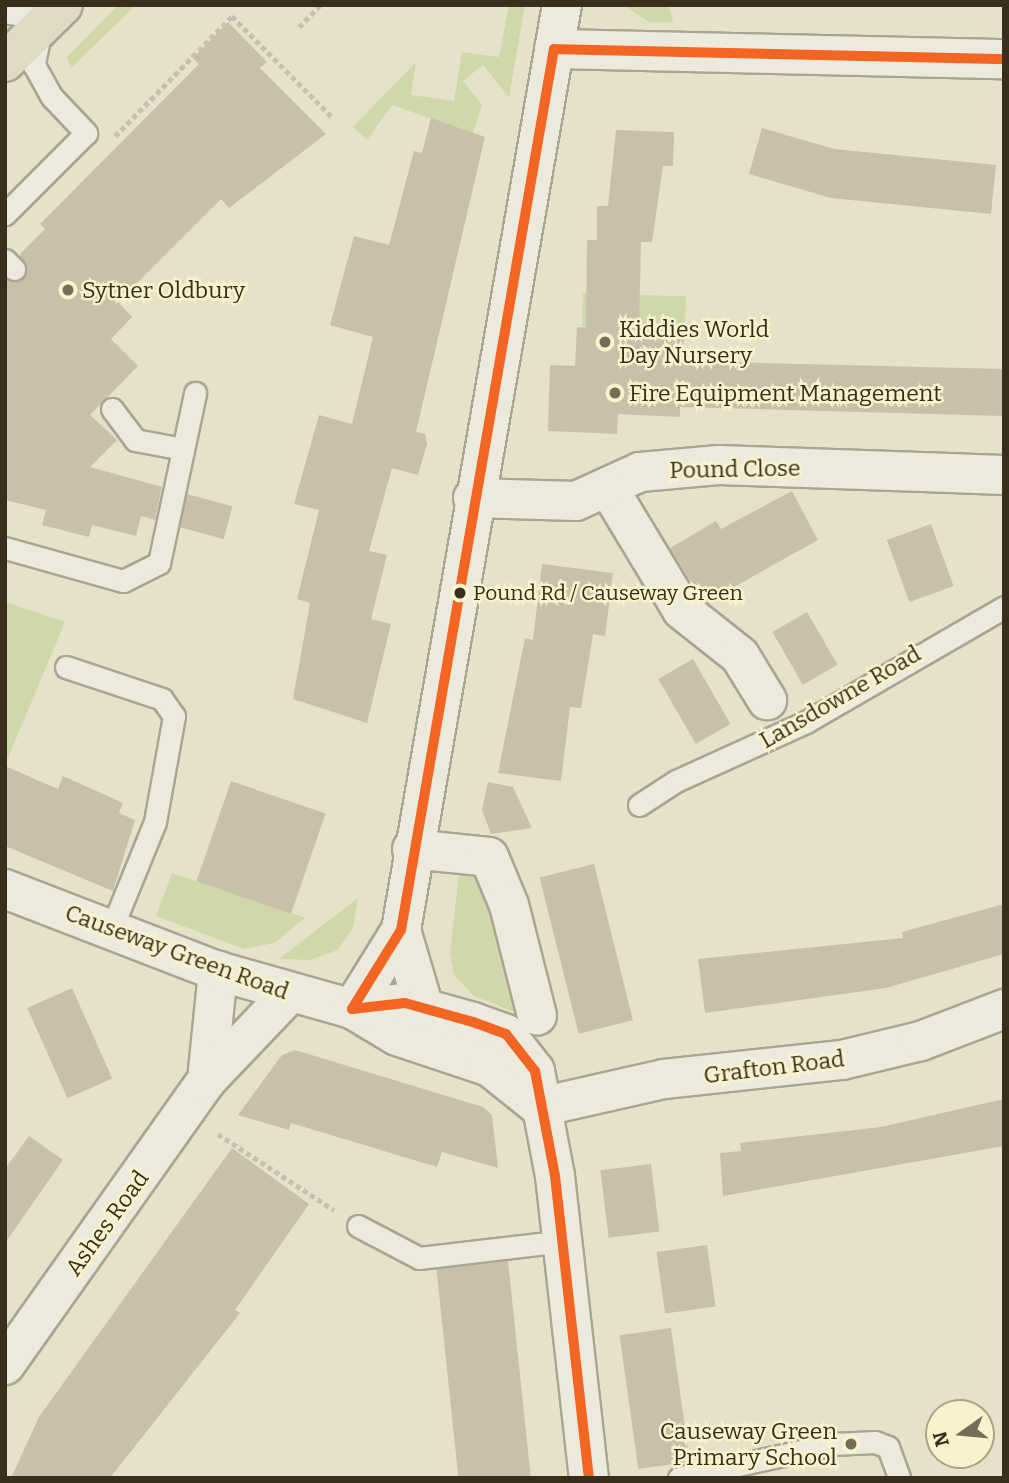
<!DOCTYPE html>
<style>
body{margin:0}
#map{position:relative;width:1009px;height:1483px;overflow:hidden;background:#e5e2c9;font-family:Bitter,serif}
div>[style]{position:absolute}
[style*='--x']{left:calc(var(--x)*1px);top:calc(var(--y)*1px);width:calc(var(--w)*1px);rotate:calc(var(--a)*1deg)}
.green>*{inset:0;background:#d0d8aa;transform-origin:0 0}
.building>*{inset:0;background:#c9c0aa;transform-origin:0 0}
.path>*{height:4.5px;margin-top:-2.25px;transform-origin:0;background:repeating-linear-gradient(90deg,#c5c1b2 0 5px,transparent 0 8.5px)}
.roads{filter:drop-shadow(2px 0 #aaa593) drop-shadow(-2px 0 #aaa593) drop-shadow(0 2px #aaa593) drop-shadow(0 -2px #aaa593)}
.service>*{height:21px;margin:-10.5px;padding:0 10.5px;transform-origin:10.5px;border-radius:10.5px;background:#eceadc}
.minor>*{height:38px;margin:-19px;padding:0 19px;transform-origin:19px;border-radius:19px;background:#eceadc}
.tertiary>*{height:38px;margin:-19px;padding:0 19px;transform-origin:19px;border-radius:19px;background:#eceadc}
.secondary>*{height:38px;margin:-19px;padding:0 19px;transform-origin:19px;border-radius:19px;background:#eceadc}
.trunk>*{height:38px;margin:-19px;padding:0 19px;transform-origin:19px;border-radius:19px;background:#dedac3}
.bus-1>*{height:10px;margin:-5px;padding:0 5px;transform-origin:5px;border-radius:5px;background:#f26522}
.dots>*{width:19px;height:19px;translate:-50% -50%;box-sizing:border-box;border:4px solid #f8f2cd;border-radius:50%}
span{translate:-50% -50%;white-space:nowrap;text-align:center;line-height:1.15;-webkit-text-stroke:5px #f8f2cd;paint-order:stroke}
.bus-label{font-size:21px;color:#382e1b}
.left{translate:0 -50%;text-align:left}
.poi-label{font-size:23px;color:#382e1b}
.right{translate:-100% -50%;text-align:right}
.street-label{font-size:23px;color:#382e1b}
.frame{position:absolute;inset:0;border:7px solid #382e1b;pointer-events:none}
.north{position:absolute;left:925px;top:1399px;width:70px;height:70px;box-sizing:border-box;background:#f8f2cd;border:2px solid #aba486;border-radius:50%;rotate:255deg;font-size:19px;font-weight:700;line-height:28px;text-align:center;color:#382e1b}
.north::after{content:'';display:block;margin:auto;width:24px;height:32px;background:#756d58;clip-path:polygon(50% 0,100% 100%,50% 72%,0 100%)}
</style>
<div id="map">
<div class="green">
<div style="clip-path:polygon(118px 5px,136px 5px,71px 68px,67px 57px)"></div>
<div style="clip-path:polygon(509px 5px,525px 5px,509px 97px,483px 65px,463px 81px,482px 105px,473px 133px,392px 105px,367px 140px,353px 127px,416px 62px,411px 95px,454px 101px,462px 52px,499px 57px)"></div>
<div style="clip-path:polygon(623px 5px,669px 5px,673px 22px,649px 22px)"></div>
<div style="left:583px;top:293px;width:103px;height:35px;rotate:2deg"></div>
<div style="clip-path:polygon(5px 602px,65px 622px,8px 758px,5px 757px)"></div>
<div style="clip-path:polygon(172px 873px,293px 914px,305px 918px,274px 943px,244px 949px,156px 916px)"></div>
<div style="clip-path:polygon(459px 873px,482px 875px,530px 1018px,474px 996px,454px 975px,450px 953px)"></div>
<div style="clip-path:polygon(358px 898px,353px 928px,338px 950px,310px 960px,279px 959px)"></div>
</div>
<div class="building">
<div style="clip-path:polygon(228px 22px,267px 62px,260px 68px,326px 134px,229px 208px,221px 199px,118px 302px,132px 317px,111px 339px,138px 366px,90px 415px,117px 440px,90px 467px,162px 487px,155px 520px,141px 516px,136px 536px,92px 525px,89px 537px,42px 525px,46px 510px,5px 500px,5px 279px,24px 278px,20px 254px,45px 229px,40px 224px,199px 64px,193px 58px)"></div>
<div style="clip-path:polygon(431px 118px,485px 137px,416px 432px,425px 434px,427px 444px,418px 475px,392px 468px,369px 551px,387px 555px,371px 619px,391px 624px,367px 723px,293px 699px,310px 603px,297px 599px,319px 510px,294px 504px,319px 415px,352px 424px,373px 337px,330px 325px,354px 236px,389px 245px,414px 151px,422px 153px)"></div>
<div style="clip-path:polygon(762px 128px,834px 149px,996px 165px,991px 214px,831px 198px,749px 174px)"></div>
<div style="clip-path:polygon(616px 130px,674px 132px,673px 166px,663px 166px,652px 242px,641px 242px,639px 330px,684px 332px,683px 361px,1004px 369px,1004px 416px,680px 407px,680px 417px,618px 414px,617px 434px,548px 431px,550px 365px,575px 366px,577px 327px,586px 328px,587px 240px,597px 240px,597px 206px,608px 206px)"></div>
<div style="clip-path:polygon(792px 491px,818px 540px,707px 602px,699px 595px,670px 548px,716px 521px,721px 529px)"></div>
<div style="left:187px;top:494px;width:47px;height:34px;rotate:15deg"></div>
<div style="left:931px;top:524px;width:66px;height:47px;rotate:70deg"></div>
<div style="clip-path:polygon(542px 564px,613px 573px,605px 636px,593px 634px,581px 708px,570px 707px,561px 781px,498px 773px,525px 638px,533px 640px)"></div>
<div style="left:807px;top:612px;width:61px;height:40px;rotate:60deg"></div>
<div style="left:693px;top:659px;width:75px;height:40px;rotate:60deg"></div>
<div style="clip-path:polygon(5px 766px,58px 789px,63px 776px,123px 803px,119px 813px,135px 820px,113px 891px,5px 846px)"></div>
<div style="left:231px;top:781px;width:100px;height:106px;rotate:19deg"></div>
<div style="clip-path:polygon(488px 782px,513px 787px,532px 828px,491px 834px,482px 810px)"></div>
<div style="left:594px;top:864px;width:161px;height:56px;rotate:76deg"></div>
<div style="clip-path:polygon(1004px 904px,1004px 954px,886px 988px,705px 1013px,698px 959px,903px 938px,902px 932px)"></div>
<div style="left:72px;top:988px;width:99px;height:49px;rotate:66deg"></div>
<div style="clip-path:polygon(295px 1050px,483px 1107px,492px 1115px,498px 1168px,442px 1152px,437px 1167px,291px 1123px,289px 1130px,238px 1115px,282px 1055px)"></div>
<div style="clip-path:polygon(1004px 1099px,1004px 1146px,723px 1196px,720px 1153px,741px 1151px,740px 1143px,881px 1127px)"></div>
<div style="clip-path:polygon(29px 1136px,63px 1160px,5px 1243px,5px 1169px)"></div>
<div style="clip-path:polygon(232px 1148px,309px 1204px,235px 1310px,240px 1313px,110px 1478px,11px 1478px,39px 1417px)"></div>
<div style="left:651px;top:1164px;width:68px;height:51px;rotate:83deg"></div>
<div style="left:707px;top:1245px;width:62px;height:51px;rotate:82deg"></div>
<div style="left:508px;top:1261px;width:218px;height:72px;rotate:84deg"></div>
<div style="left:671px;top:1328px;width:135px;height:52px;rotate:82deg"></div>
</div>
<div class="path">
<div style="--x:299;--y:27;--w:30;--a:-46"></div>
<div style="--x:115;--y:136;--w:168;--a:-45.7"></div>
<div style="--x:232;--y:16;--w:144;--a:45.3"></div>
<div style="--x:218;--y:1134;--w:139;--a:33.2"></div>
</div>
<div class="roads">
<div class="service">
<div style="--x:5;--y:12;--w:31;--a:11"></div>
<div style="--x:35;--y:18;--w:12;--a:59"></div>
<div style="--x:41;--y:28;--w:38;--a:101"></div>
<div style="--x:34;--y:65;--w:37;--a:61"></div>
<div style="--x:52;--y:97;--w:50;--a:46.6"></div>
<div style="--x:86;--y:133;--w:115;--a:135"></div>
<div style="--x:5;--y:260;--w:13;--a:45"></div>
<div style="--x:112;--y:409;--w:39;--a:53"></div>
<div style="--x:135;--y:440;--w:49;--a:10.6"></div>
<div style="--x:5;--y:548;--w:123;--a:15.6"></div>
<div style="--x:123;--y:581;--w:40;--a:-26.6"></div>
<div style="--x:159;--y:563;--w:174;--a:-78"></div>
<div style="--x:66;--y:667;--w:101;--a:18.4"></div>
<div style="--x:162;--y:699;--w:21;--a:55"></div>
<div style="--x:174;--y:716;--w:108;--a:100.2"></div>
<div style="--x:155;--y:822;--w:117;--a:112.2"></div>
<div style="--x:639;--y:805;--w:44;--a:-33"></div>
<div style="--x:676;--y:781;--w:143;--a:-24.4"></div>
<div style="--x:806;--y:722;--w:229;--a:-30.1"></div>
<div style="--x:358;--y:1226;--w:69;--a:27.7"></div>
<div style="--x:419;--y:1258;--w:145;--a:-6.7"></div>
<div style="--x:679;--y:1478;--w:158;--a:-12.4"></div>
<div style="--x:833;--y:1444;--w:42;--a:-2.7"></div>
<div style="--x:875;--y:1442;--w:14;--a:21"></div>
<div style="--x:888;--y:1447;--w:33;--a:70"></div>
</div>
<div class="minor">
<div style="--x:554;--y:49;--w:450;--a:1.3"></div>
<div style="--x:609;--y:489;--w:141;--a:58.9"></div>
<div style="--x:682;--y:610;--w:74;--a:38.4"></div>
<div style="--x:740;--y:656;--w:52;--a:58.5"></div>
<div style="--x:473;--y:498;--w:103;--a:1.7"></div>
<div style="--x:576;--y:501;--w:70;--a:-24.4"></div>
<div style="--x:640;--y:472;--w:79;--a:-5.1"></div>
<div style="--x:719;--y:465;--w:285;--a:2"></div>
<div style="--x:412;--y:849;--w:77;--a:5.9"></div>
<div style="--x:489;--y:857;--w:52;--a:67.4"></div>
<div style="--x:509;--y:905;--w:114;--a:75.8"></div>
</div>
<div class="tertiary">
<div style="--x:401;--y:930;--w:81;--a:73.6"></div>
<div style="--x:352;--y:1009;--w:93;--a:-58.2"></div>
<div style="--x:401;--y:930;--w:939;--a:-80.13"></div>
<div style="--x:207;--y:1080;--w:110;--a:-84.2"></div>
<div style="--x:540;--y:1107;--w:127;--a:-12.7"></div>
<div style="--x:664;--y:1079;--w:179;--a:-6.1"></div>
<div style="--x:842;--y:1060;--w:81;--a:-13.5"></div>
<div style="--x:921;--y:1041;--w:89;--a:-21.1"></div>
<div style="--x:5;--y:1365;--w:349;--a:-54.7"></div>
<div style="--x:207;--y:1080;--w:119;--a:-46.4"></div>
</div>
<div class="secondary">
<div style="--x:5;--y:889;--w:228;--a:21.1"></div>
<div style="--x:218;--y:971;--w:139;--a:15.8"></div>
<div style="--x:352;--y:1009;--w:52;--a:31"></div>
<div style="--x:397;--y:1036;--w:98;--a:18.4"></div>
<div style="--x:490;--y:1067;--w:64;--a:38.7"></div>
<div style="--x:352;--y:1009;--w:53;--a:-6.5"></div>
<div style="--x:405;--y:1003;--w:71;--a:15.6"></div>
<div style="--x:473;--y:1022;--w:35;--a:20"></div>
<div style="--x:506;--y:1034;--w:47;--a:51.9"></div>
<div style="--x:535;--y:1071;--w:107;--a:79.2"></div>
<div style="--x:555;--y:1176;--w:304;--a:83.6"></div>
</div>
<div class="trunk">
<div style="--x:5;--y:62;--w:81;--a:-44.5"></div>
</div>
</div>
<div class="bus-1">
<div style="--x:352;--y:1009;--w:93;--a:-58.2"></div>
<div style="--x:401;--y:930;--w:894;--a:-80.15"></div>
<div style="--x:554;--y:49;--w:450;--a:1.3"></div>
<div style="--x:352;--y:1009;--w:53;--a:-6.5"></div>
<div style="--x:405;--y:1003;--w:71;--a:15.6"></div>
<div style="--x:473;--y:1022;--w:35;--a:20"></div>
<div style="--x:506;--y:1034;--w:47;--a:51.9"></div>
<div style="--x:535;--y:1071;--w:107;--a:79.2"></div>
<div style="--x:555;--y:1176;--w:304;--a:83.6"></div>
</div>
<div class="dots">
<div style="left:68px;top:290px;background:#756d58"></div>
<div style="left:605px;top:342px;background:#756d58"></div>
<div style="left:615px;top:393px;background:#756d58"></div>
<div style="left:460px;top:593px;background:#382e1b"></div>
<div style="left:851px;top:1444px;background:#756d58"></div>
</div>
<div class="bus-label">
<span class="left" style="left:473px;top:593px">Pound Rd / Causeway Green</span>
</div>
<div class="poi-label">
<span class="left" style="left:82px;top:290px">Sytner Oldbury</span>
<span class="left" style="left:619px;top:342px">Kiddies World<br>Day Nursery</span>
<span class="left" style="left:629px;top:393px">Fire Equipment Management</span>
<span class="right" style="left:837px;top:1444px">Causeway Green<br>Primary School</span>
</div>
<div class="street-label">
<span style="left:735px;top:469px;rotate:-1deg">Pound Close</span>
<span style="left:840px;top:697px;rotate:-30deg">Lansdowne Road</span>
<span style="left:177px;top:952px;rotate:20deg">Causeway Green Road</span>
<span style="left:774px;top:1067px;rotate:-7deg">Grafton Road</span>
<span style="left:107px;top:1223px;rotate:-54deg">Ashes Road</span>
</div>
<div class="frame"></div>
<div class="north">N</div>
</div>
